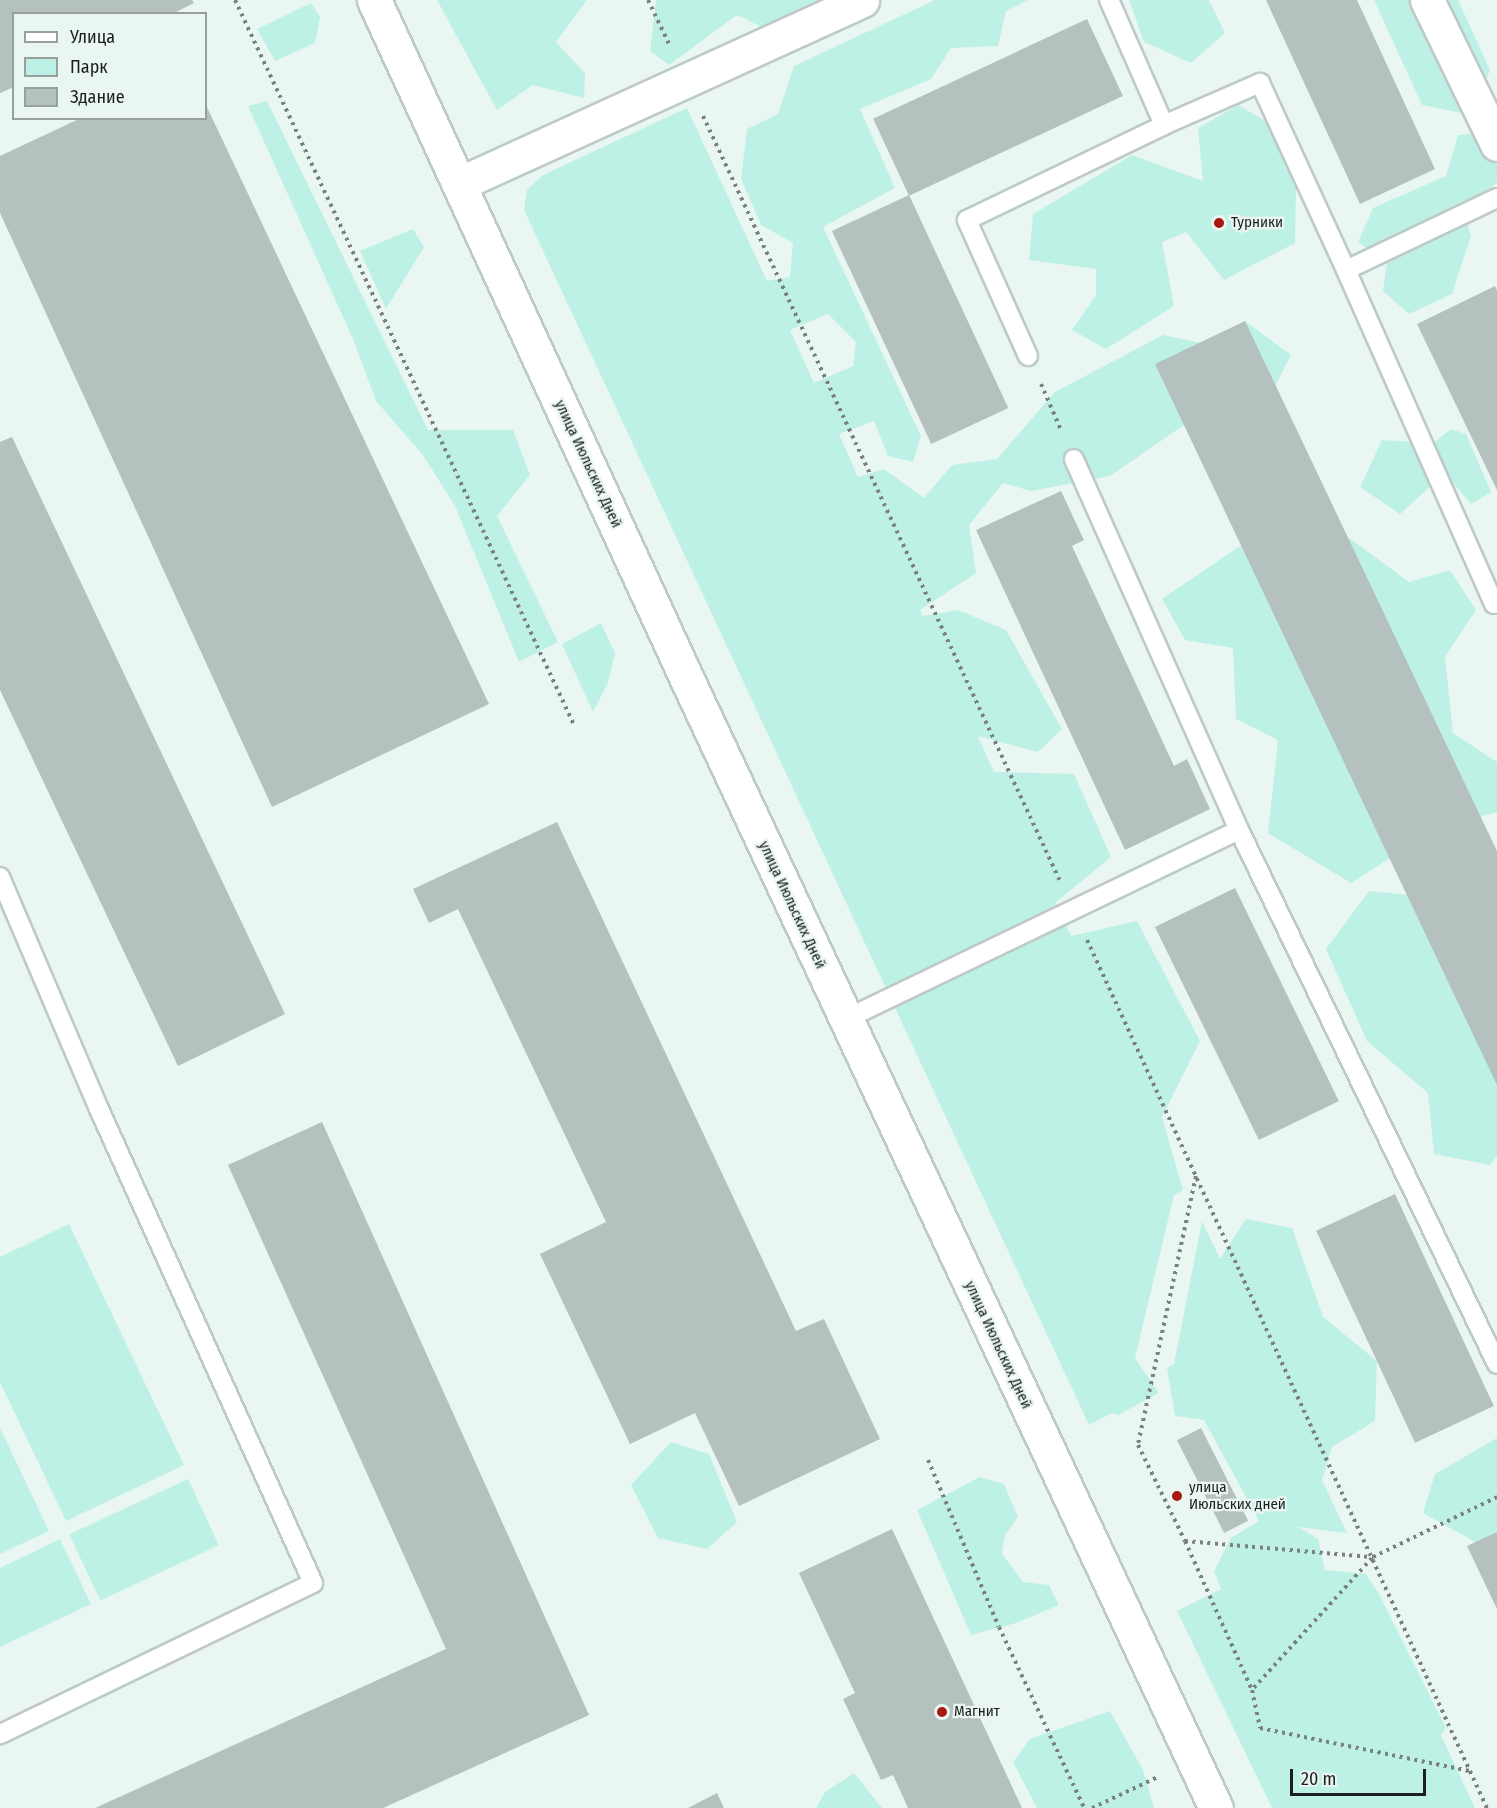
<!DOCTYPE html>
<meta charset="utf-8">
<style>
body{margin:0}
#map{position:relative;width:1497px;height:1808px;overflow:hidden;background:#eaf6f2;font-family:"Fira Sans Condensed",sans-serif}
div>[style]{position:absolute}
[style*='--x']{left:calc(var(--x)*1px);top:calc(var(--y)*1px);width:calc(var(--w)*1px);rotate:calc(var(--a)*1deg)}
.green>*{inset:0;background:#bef1e5;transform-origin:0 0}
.building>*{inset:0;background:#b5c1be;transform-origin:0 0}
.path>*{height:4px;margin-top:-2px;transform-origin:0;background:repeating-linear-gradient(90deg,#7a827f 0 3px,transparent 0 7.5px)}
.roads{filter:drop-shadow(2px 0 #becac7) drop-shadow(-2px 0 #becac7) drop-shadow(0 2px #becac7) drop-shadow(0 -2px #becac7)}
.service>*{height:18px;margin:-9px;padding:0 9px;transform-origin:9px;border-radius:9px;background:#fff}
.minor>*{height:33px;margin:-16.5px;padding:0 16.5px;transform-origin:16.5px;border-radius:16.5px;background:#fff}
.tertiary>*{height:33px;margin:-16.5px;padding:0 16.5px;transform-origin:16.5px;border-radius:16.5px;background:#fff}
.dots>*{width:16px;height:16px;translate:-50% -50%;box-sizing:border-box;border:3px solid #eaf6f2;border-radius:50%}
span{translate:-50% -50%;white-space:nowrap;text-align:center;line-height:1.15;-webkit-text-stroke:4.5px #eaf6f2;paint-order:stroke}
.poi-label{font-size:15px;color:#1b1f1e}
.left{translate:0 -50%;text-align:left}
.street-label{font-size:15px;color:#1b1f1e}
.legend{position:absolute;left:12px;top:12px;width:195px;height:108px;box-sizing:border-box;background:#eaf6f2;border:2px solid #97a09d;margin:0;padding:8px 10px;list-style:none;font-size:18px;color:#1b1f1e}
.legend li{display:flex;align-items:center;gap:12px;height:30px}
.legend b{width:30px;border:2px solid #97a09d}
.scale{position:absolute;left:1290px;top:1769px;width:136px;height:27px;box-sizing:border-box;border:3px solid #1b1f1e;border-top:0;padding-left:8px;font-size:18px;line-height:21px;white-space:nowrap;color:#1b1f1e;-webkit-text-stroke:4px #eaf6f2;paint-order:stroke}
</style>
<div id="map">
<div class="green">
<div style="clip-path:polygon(437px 0,587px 0,556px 42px,585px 73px,584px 98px,533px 85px,497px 110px)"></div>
<div style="clip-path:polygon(656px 0,882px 0,790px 41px,737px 15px,669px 65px,650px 51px)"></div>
<div style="clip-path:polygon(evenodd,935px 0,1028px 0,1006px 11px,998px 46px,951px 48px,931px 79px,860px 109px,895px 188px,823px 227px,921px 436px,913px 462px,888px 456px,874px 421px,839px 434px,858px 477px,884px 469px,924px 498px,952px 465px,997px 459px,1055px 392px,1163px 335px,1210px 345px,1245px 321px,1291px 355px,1273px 390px,1210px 385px,1184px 425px,1110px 476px,1031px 491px,1003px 483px,969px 525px,976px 573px,920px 610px,923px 616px,958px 610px,1006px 630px,1062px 729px,1038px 752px,978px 736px,994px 772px,1074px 774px,1111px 857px,1055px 903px,1071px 936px,1137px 921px,1200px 1041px,1162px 1117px,1183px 1190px,1174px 1195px,1135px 1358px,1159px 1393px,1118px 1415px,1112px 1413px,1089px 1425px,524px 210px,527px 190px,543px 175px,687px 108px,767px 281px,790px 277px,793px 243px,761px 225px,741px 179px,747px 129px,778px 114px,794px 66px,935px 0,828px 314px,856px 342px,853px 366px,814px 383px,790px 330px,828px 314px)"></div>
<div style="clip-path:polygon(1129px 0,1209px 0,1225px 33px,1191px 63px,1144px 42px)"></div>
<div style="clip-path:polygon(1374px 0,1458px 0,1490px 70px,1472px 115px,1422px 105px)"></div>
<div style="clip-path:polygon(311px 3px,320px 17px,315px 43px,275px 61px,257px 29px)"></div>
<div style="clip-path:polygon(267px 101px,428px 430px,513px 430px,530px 475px,497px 516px,558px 642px,519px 662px,455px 506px,423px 455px,376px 401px,353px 339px,248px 106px)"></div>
<div style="clip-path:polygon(1238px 105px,1297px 139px,1295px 243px,1224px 280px,1186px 232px,1162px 242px,1174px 306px,1106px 349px,1072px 330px,1096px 295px,1096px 269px,1029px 260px,1033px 214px,1132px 155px,1203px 181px,1198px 128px)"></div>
<div style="clip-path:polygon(1497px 132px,1497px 183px,1462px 208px,1471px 236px,1452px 294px,1409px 314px,1383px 291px,1387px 262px,1358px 242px,1373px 208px,1446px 176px,1458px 135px)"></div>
<div style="clip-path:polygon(413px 229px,424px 247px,386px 309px,360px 251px)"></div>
<div style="clip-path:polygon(1451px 429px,1466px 434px,1491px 492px,1471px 504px,1445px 473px,1400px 514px,1360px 487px,1382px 440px,1433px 443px)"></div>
<div style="clip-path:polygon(1341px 532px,1409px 582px,1450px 570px,1476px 610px,1445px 657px,1453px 733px,1497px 762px,1497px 812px,1434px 830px,1351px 883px,1268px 833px,1278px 740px,1236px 719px,1233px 648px,1185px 640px,1162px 599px,1243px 544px)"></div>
<div style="clip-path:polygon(601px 623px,615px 653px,608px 683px,593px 712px,562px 644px)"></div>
<div style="clip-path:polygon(1497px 882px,1497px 1156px,1490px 1165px,1434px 1154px,1428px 1093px,1367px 1041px,1326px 949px,1369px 891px,1429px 897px)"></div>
<div style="clip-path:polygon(1246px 1219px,1292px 1228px,1323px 1317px,1377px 1361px,1375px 1421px,1332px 1447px,1322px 1480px,1347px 1533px,1298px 1527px,1318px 1539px,1325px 1570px,1366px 1574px,1379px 1594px,1446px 1728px,1441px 1735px,1475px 1808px,1272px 1808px,1177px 1611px,1221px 1589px,1214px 1571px,1231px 1538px,1259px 1521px,1204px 1420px,1175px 1416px,1167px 1368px,1174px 1364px,1202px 1221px,1220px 1259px)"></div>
<div style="clip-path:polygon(69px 1224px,184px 1465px,66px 1521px,0 1382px,0 1257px)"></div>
<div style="clip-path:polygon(0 1428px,49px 1531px,0 1554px)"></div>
<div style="clip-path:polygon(1497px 1438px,1497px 1532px,1477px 1543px,1423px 1513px,1435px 1474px)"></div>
<div style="clip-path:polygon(671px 1442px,709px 1454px,737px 1522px,707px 1549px,658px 1538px,631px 1485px)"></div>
<div style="clip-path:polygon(980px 1477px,1004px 1484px,1018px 1517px,1005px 1535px,1002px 1554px,1023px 1582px,1049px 1585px,1059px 1605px,1016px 1623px,971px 1635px,917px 1510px)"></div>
<div style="left:188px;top:1479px;width:73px;height:131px;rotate:65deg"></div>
<div style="clip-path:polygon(60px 1539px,91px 1604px,0 1647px,0 1568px)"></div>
<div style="clip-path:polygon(1110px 1711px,1143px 1770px,1154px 1808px,1037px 1808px,1013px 1762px,1030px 1739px)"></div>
<div style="clip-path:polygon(854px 1773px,882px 1808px,816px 1808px,825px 1792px)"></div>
</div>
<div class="building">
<div style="clip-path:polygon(0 0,192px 0,194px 3px,172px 14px,14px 14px,14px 87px,0 93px)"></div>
<div style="clip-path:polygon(1266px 0,1357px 0,1435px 169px,1360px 204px)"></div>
<div style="left:1087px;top:19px;width:85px;height:236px;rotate:65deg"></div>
<div style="clip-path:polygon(206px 105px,489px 704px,272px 807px,0 213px,0 156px,81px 118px,206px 118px)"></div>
<div style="left:909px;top:195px;width:235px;height:85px;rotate:65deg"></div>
<div style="clip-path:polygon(1495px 286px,1497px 290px,1497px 490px,1417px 324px)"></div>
<div style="clip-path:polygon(1245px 321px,1497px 851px,1497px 1085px,1155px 364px)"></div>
<div style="clip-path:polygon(12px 437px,285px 1014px,178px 1066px,0 690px,0 442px)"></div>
<div style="clip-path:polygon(1061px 491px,1084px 540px,1072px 546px,1174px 766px,1187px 759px,1210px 809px,1125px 850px,976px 530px)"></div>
<div style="clip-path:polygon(557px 822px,796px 1331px,824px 1319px,880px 1439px,739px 1506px,695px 1413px,630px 1444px,540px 1254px,606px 1222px,458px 909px,429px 923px,413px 889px)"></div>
<div style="left:1235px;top:888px;width:237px;height:89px;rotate:64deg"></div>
<div style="clip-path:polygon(322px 1122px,589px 1715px,383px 1808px,95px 1808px,446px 1649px,228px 1165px)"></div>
<div style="left:1395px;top:1194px;width:234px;height:87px;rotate:65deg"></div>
<div style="left:1201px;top:1428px;width:104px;height:27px;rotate:63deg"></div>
<div style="clip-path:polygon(892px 1529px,1022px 1808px,908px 1808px,893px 1775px,881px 1780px,843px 1699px,855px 1693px,799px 1573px)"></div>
<div style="clip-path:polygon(1497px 1532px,1497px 1609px,1467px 1546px)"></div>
<div style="clip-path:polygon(717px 1793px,724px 1808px,688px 1808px)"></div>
</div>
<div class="path">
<div style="--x:235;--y:0;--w:800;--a:64.94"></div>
<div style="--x:648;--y:0;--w:49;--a:64.5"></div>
<div style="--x:703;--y:116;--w:844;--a:64.98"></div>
<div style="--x:1041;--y:384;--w:50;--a:66.5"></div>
<div style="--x:1087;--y:940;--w:956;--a:65.26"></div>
<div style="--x:1196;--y:1176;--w:275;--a:102.2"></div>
<div style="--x:1138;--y:1445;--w:107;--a:63.9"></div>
<div style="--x:1185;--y:1541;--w:189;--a:4.9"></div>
<div style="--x:1373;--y:1557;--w:138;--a:-25.8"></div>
<div style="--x:928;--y:1460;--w:181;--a:67"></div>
<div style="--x:999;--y:1627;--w:200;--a:64.8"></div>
<div style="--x:1185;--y:1541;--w:163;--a:65.8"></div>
<div style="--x:1372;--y:1558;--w:178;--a:132.3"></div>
<div style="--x:1252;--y:1690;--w:39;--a:78"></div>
<div style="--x:1260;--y:1728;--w:214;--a:11.6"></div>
<div style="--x:1092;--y:1808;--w:73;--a:-25.2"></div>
</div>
<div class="roads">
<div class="service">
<div style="--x:1164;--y:125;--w:105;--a:-23.6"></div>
<div style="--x:1260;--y:83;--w:206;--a:65.3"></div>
<div style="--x:1346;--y:270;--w:167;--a:-25.5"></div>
<div style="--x:1346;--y:270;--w:365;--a:66.1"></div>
<div style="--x:1494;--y:604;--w:3;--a:-18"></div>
<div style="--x:1028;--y:356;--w:149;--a:-114.2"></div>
<div style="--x:967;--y:220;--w:219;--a:-25.7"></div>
<div style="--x:1164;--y:125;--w:137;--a:-113.7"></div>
<div style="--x:1239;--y:830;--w:593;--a:64.21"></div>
<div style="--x:0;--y:877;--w:252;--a:66.9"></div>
<div style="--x:99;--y:1109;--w:520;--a:65.7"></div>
<div style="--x:313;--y:1583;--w:348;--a:154.2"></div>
<div style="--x:846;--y:1019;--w:436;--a:-25.7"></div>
<div style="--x:1239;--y:830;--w:406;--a:-114"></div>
</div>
<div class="minor">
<div style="--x:1427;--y:0;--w:160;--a:64.1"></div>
<div style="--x:459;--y:184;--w:443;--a:-24.5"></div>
</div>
<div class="tertiary">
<div style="--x:374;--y:0;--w:743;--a:65.26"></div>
<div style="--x:685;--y:675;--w:1251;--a:64.89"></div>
</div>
</div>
<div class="dots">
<div style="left:1219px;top:223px;background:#a91713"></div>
<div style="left:1177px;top:1496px;background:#a91713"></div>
<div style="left:942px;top:1712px;background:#a91713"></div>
</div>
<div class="poi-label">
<span class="left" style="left:1231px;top:223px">Турники</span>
<span class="left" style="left:1189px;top:1496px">улица<br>Июльских дней</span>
<span class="left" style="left:954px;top:1712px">Магнит</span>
</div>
<div class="street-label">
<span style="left:588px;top:464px;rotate:65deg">улица Июльских Дней</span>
<span style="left:792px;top:905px;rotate:65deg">улица Июльских Дней</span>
<span style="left:998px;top:1345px;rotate:65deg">улица Июльских Дней</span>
</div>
<ul class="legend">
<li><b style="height:8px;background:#fff"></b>Улица</li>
<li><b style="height:16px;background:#bef1e5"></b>Парк</li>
<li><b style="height:16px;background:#b5c1be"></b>Здание</li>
</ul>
<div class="scale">20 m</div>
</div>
